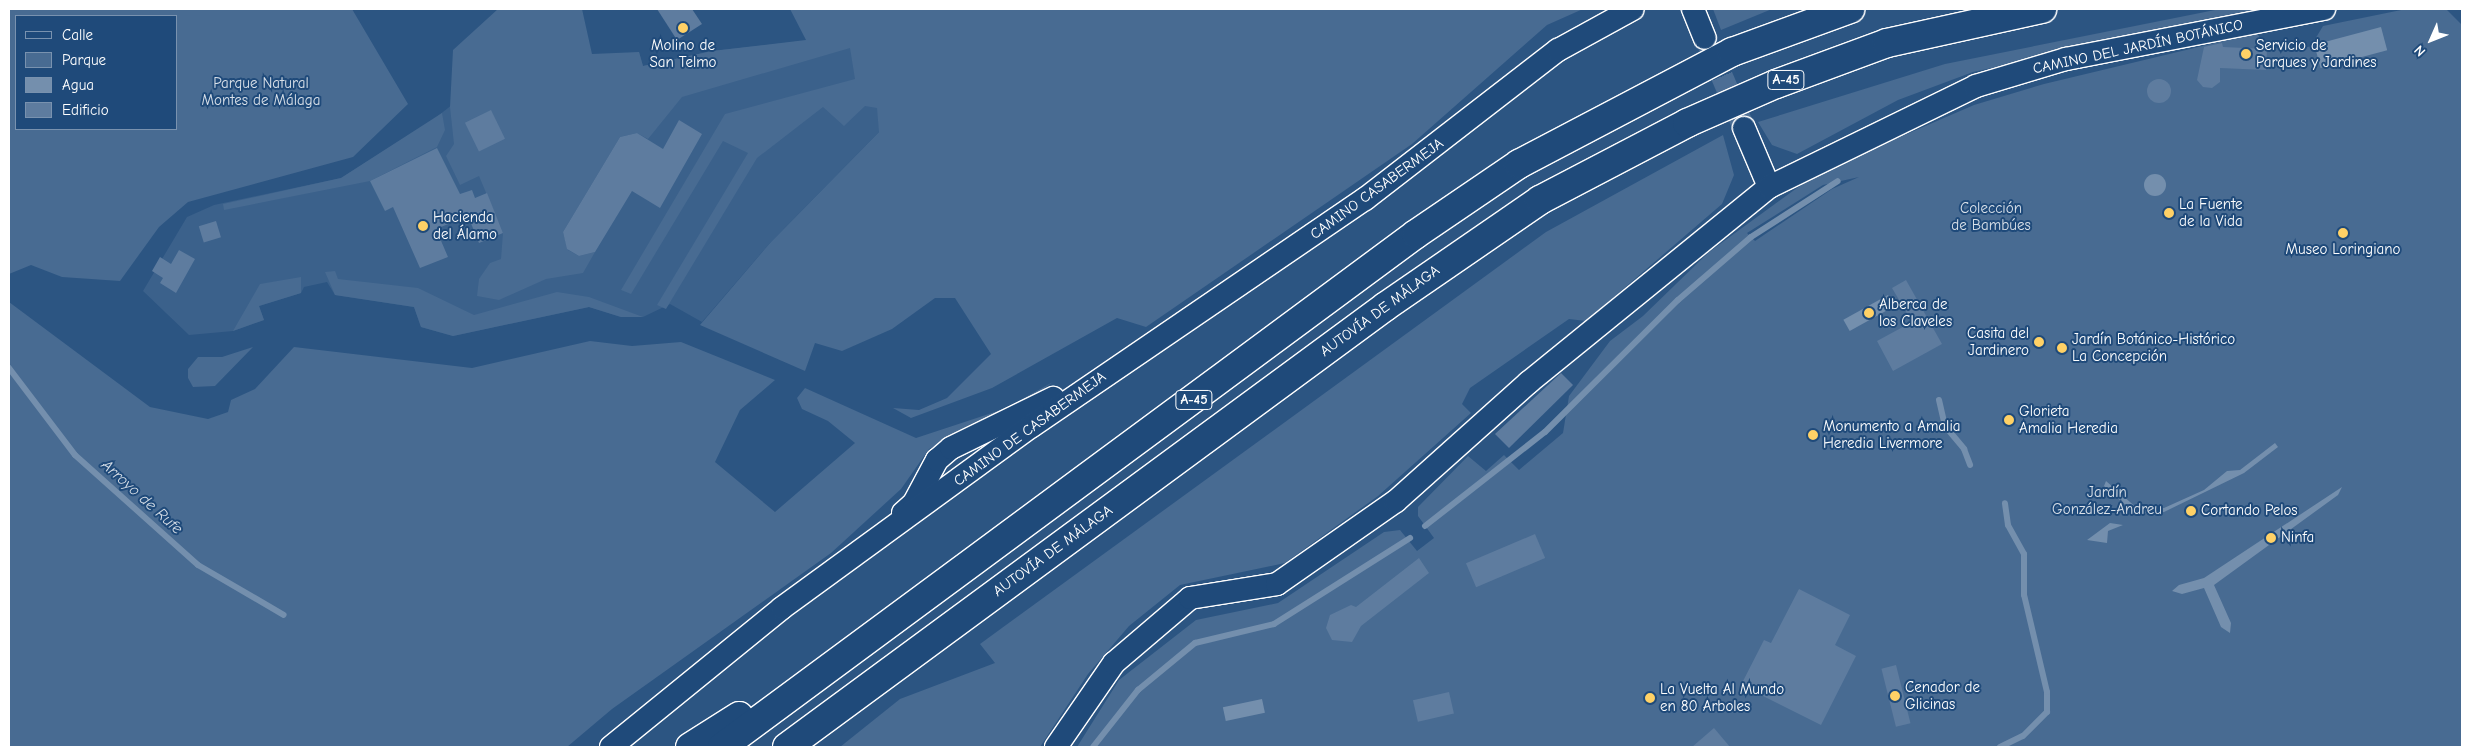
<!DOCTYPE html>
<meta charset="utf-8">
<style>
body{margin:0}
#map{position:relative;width:2471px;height:756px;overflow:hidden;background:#2c5582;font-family:"Comic Neue",sans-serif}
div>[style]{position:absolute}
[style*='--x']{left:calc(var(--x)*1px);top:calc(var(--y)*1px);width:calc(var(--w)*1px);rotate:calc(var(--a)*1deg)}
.built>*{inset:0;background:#3b618b}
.green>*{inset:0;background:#486b92}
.water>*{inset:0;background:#748fad;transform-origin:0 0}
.round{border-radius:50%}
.stream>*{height:6px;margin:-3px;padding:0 3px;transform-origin:3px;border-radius:3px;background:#748fad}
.building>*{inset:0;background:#5e7c9f;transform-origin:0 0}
.minor-tunnel>*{height:22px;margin-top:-11px;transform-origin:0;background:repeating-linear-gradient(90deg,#4c6e95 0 22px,transparent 0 33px)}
.roads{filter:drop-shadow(1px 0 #fff) drop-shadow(-1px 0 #fff) drop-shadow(0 1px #fff) drop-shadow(0 -1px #fff)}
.minor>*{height:22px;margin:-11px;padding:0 11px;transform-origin:11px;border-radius:11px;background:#1f4a7a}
.highway>*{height:28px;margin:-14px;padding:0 14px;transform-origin:14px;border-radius:14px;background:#1f4a7a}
.dots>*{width:14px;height:14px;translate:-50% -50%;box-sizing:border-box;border:2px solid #1f4a7a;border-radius:50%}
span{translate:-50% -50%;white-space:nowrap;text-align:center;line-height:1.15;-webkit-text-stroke:4px #1f4a7a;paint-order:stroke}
.shield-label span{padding:1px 4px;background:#1f4a7a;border:1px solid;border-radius:4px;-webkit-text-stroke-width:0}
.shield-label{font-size:14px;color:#fff;font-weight:700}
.poi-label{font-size:15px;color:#fff}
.left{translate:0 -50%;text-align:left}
.right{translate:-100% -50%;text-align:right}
.street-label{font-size:15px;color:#fff}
.park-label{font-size:15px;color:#dae1e9}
.water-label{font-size:16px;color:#d5dde6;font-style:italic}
.frame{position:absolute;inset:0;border:10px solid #fff;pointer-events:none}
.legend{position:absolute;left:15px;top:15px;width:162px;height:115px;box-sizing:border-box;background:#1f4a7a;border:1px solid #7992af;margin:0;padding:6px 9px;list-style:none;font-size:15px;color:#fff}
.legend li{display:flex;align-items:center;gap:10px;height:25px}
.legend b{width:25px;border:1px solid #7992af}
.north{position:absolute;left:2406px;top:15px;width:50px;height:50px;-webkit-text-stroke:4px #1f4a7a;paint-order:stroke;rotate:226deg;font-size:14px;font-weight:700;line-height:20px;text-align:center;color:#fff}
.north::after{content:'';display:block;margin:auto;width:18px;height:22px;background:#fff;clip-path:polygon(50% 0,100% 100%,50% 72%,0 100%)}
</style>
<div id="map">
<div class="built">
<div style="clip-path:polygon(908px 29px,879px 132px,770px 243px,702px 322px,670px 304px,643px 317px,621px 317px,589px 307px,453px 336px,421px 327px,414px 307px,335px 295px,327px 282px,304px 287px,301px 293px,259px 306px,264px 320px,233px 331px,189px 335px,143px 291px,187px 217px,214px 205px,341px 178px,434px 119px,490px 75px,639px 52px,643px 66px,712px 51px)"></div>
</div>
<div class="green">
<div style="clip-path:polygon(evenodd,9px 9px,352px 9px,408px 104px,353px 157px,188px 202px,159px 227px,120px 281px,62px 277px,31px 265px,9px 274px,9px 9px,16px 16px,176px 16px,176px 129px,16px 129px,16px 16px)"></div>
<div style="clip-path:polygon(498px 9px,582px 9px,592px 54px,639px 52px,643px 66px,712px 51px,806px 40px,790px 9px,1583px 9px,1547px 25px,1412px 144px,1146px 327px,1117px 318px,992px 388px,911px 418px,893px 408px,919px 410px,947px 398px,991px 354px,955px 298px,935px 298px,892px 329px,842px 351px,815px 343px,805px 371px,700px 325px,770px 243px,879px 132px,877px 108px,865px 106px,844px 126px,823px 107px,757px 158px,666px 309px,657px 305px,748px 153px,723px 141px,631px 294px,621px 290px,725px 114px,855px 79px,850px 48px,682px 97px,648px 139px,637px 133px,620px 137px,563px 232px,568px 250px,579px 256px,595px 252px,583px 273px,546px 279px,499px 300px,477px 296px,479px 279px,490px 263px,501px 259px,503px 233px,479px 176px,460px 185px,446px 156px,454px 144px,450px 107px,453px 50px)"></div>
<div style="clip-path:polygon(1713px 9px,1772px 9px,1721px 30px)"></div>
<div style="clip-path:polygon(2220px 9px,2268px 9px,1973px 72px,1898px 100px,1797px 154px,1772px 145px,1758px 122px,1945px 64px)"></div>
<div style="clip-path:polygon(evenodd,2406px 9px,2446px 9px,2462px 25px,2462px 747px,1077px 747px,1119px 680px,1196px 620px,1278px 603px,1384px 532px,1400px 530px,1417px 551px,1434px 538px,1418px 516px,1418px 507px,1468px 456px,1486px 471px,1504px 455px,1519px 470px,1563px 433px,1569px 396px,1610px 341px,1643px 316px,1709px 252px,1819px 172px,1974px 105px,2044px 84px,2257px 33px,2264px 45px,2292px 52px,2311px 46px,2323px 26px,2406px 9px,1859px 177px,1832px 189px,1755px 241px,1747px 233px,1823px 185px,1859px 177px)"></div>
<div style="clip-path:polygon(442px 113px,445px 130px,437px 147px,370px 181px,224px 210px,223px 204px,341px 178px)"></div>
<div style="clip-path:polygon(1723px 135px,1734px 175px,1722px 204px,1586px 321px,1569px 319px,1470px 388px,1462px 404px,1471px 413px,1378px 496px,1285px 563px,1180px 585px,1129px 626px,1088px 674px,1040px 747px,840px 747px,900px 699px,995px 663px,980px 644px,1546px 232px)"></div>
<div style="clip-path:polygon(335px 271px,338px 279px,418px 288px,474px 315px,557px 292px,589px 297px,643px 317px,621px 317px,589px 307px,453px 336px,421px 327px,414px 307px,335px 295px,325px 272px)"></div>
<div style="clip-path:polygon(301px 277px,301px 293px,259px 306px,264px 320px,233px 331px,260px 284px)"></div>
<div style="clip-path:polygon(9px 302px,150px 407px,208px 419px,228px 412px,231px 400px,255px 389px,294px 347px,472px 368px,590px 341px,632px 346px,681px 342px,775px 380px,740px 410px,715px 462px,775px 512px,855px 443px,828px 421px,802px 409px,797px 398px,805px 388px,916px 438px,1004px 409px,1053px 382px,1007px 415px,929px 449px,901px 489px,831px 553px,612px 709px,567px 747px,9px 747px)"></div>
<div style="clip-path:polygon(253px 347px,215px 386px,193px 387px,188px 378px,188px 369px,198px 357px,222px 357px)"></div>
</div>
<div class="water">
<div style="left:2381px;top:27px;width:24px;height:69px;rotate:75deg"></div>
<div class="round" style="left:2144px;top:174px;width:22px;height:22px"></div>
<div style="left:1888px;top:295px;width:13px;height:51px;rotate:61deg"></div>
<div style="clip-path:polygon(2275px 443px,2278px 447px,2244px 473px,2164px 512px,2136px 514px,2104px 486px,2106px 481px,2138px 509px,2164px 508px,2204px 490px,2227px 471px,2240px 470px)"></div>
<div style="clip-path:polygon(2342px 487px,2338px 495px,2214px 585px,2231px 623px,2230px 633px,2221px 627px,2204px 588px,2182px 594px,2172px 591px,2179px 585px,2204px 578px)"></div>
<div style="clip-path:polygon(2110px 523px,2123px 525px,2108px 531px,2107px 543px,2087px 540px)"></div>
<div style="left:1262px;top:699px;width:14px;height:40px;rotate:78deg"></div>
</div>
<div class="stream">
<div style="--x:9;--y:368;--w:109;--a:52.8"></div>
<div style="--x:75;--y:455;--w:165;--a:41.8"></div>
<div style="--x:198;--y:565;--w:99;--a:30.2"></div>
<div style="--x:1939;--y:400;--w:27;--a:77"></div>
<div style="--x:1945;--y:426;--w:30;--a:50"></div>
<div style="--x:1964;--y:449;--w:17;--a:69"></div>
<div style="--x:1425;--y:526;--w:152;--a:-38.1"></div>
<div style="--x:1545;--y:432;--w:187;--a:-44.8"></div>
<div style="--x:1678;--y:300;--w:96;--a:-40.8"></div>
<div style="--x:1751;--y:237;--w:103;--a:-32.8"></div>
<div style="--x:1093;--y:747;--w:73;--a:-51.7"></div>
<div style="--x:1138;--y:690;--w:74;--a:-39.5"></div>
<div style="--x:1195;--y:643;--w:81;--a:-13.5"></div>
<div style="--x:1274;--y:624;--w:161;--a:-32.3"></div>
<div style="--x:2000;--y:747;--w:25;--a:-26"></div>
<div style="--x:2023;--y:736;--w:34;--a:-45"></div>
<div style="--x:2047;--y:712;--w:20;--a:-90"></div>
<div style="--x:2047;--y:692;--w:100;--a:-103.3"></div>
<div style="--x:2024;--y:595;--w:41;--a:-90"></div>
<div style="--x:2024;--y:554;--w:33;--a:-119"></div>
<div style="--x:2008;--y:525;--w:22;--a:-98"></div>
</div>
<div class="building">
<div style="clip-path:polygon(657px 9px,692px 9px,702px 24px,677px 40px)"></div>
<div style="clip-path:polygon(2222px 43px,2223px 47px,2267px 49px,2266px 70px,2220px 68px,2220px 82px,2212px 88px,2203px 87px,2197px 80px,2204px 47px)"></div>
<div class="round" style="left:2147px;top:79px;width:24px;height:24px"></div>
<div style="left:491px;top:110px;width:32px;height:29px;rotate:64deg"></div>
<div style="clip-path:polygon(679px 120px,702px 134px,660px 208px,632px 191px,595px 252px,579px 256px,567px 249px,563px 232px,620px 137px,637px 133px,663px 149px)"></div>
<div style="clip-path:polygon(437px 148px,460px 194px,472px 190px,475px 198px,487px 193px,503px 233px,479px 243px,468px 216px,436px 229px,448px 257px,420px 268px,393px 207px,385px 211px,370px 181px)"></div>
<div style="left:216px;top:221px;width:17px;height:18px;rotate:73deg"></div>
<div style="clip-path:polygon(179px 250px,195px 259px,176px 293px,160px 283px,163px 278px,152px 271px,160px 257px,171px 264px)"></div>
<div style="clip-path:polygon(1906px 280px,1942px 344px,1893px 371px,1877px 341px,1912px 322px,1892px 288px)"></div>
<div style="clip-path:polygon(1561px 373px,1573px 385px,1509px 448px,1495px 434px)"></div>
<div style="left:1535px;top:534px;width:26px;height:75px;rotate:67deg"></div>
<div style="clip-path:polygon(1419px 558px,1429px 573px,1361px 626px,1352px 642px,1332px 640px,1326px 628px,1330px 615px,1351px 605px,1356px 607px)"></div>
<div style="clip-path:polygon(1799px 589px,1850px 615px,1835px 645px,1856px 656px,1821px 725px,1741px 685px,1764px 640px,1771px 643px)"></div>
<div style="left:1896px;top:665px;width:60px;height:15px;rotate:76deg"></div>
<div style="left:1449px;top:692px;width:22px;height:37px;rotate:77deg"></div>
<div style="clip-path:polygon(1714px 728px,1730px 747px,1692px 747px)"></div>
</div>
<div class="minor-tunnel">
<div style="--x:1709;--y:46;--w:89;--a:66.9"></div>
</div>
<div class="roads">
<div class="minor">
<div style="--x:1693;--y:9;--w:31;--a:68"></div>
<div style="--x:1744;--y:128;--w:64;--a:67"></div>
<div style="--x:903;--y:513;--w:15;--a:-42"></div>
<div style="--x:914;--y:503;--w:49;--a:-61.9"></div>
<div style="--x:937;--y:460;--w:18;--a:-41"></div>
<div style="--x:951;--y:448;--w:114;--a:-26.1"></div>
<div style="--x:611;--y:747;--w:220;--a:-39.1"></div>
<div style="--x:782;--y:608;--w:309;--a:-36.1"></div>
<div style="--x:1032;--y:426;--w:403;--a:-34.3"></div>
<div style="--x:1365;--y:199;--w:244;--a:-37.7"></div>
<div style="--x:1558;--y:50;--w:85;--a:-28.7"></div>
<div style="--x:1056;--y:747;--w:102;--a:-55.4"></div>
<div style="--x:1114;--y:663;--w:100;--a:-40.5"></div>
<div style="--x:1190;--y:598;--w:88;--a:-9.1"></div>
<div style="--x:1277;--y:584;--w:145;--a:-34.9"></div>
<div style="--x:1396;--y:501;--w:178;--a:-41.8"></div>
<div style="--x:1529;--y:382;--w:309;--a:-39.1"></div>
<div style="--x:1769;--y:187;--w:230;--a:-26"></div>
<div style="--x:1976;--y:86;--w:94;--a:-16.7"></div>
<div style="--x:2066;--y:59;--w:263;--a:-11"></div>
</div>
<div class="highway">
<div style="--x:690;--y:747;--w:58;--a:-32.3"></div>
<div style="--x:722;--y:747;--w:863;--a:-36.47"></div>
<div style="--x:1416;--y:234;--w:125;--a:-34.2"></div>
<div style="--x:1519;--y:164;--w:241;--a:-27.7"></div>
<div style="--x:1732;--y:52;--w:126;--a:-20"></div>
<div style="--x:787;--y:747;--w:744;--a:-36.36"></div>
<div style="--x:1386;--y:306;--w:187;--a:-34.5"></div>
<div style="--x:1540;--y:200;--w:166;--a:-27.6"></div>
<div style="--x:1687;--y:123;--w:97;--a:-23.7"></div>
<div style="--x:1776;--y:84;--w:118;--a:-20.3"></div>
<div style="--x:1887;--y:43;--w:159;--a:-12.4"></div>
</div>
</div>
<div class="dots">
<div style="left:683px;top:28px;background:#ffd166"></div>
<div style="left:2246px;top:54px;background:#ffd166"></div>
<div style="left:2169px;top:213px;background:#ffd166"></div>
<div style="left:423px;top:226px;background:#ffd166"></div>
<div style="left:2343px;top:233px;background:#ffd166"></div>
<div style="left:1869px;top:313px;background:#ffd166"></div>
<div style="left:2039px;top:342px;background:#ffd166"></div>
<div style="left:2062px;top:348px;background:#ffd166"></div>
<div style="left:2009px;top:420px;background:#ffd166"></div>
<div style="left:1813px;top:435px;background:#ffd166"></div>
<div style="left:2191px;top:511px;background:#ffd166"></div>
<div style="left:2271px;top:538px;background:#ffd166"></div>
<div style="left:1895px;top:696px;background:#ffd166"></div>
<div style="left:1650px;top:698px;background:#ffd166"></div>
</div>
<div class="shield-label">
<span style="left:1786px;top:80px">A-45</span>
<span style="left:1194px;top:400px">A-45</span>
</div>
<div class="poi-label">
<span style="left:683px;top:54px">Molino de<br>San Telmo</span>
<span class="left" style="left:2256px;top:54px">Servicio de<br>Parques y Jardines</span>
<span class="left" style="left:2179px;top:213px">La Fuente<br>de la Vida</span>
<span class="left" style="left:433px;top:226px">Hacienda<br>del Álamo</span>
<span style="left:2343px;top:250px">Museo Loringiano</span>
<span class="left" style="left:1879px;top:313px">Alberca de<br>los Claveles</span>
<span class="right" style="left:2029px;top:342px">Casita del<br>Jardinero</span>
<span class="left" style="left:2072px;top:348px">Jardín Botánico-Histórico<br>La Concepción</span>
<span class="left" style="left:2019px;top:420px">Glorieta<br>Amalia Heredia</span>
<span class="left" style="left:1823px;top:435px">Monumento a Amalia<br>Heredia Livermore</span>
<span class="left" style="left:2201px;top:511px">Cortando Pelos</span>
<span class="left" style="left:2281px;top:538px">Ninfa</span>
<span class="left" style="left:1905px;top:696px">Cenador de<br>Glicinas</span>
<span class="left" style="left:1660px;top:698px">La Vuelta Al Mundo<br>en 80 Arboles</span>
</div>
<div class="street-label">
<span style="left:2138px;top:47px;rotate:-12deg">CAMINO DEL JARDÍN BOTÁNICO</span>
<span style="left:1377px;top:189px;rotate:-36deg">CAMINO CASABERMEJA</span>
<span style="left:1380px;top:311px;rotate:-36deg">AUTOVÍA DE MÁLAGA</span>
<span style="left:1030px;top:429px;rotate:-36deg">CAMINO DE CASABERMEJA</span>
<span style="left:1053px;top:551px;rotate:-36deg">AUTOVÍA DE MÁLAGA</span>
</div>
<div class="park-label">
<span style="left:261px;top:92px">Parque Natural<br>Montes de Málaga</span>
<span style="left:1991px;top:217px">Colección<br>de Bambúes</span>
<span style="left:2107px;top:501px">Jardín<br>González-Andreu</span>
</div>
<div class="water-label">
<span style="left:142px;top:497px;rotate:42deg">Arroyo de Rufe</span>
</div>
<div class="frame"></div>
<ul class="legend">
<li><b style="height:6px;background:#1f4a7a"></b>Calle</li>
<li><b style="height:14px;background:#486b92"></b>Parque</li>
<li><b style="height:14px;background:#748fad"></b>Agua</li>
<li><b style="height:14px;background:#5e7c9f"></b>Edificio</li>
</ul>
<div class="north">N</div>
</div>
